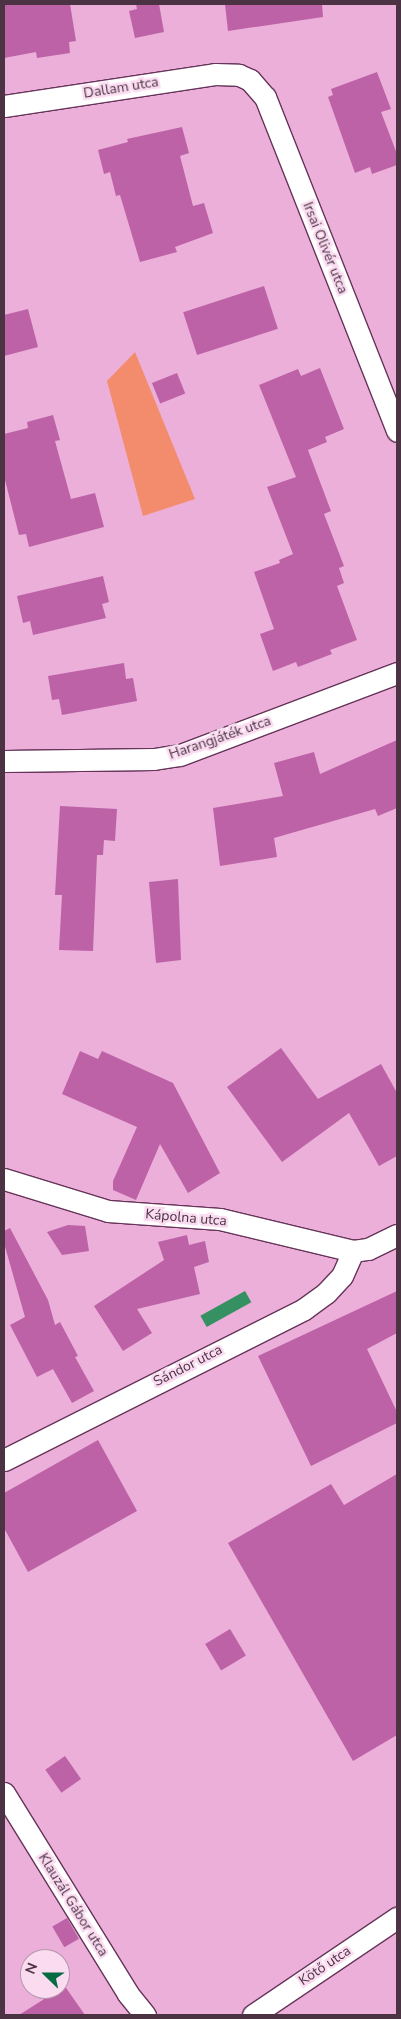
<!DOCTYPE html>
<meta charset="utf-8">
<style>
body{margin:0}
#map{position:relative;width:401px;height:2019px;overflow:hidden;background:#ebafd9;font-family:"Nunito Sans",sans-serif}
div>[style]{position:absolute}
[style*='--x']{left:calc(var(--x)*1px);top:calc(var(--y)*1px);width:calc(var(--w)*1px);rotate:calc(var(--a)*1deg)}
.green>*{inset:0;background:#f38c6d}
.water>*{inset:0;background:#359162;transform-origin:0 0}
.building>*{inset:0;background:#bd62a6;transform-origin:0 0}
.roads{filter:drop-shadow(1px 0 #663459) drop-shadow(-1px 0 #663459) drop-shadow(0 1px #663459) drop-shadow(0 -1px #663459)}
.minor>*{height:21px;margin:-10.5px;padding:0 10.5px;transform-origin:10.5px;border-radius:10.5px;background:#fff}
span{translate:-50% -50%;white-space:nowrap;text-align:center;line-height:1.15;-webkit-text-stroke:5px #fadbf0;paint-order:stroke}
.street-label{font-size:14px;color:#4b3344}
.frame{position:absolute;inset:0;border:5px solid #4b3344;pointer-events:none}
.north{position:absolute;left:20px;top:1949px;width:50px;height:50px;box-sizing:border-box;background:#fadbf0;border:1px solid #b498ab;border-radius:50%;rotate:292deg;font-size:14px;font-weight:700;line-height:20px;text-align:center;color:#4b3344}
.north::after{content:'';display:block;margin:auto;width:18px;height:22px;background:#056b41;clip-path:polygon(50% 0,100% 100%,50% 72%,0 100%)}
</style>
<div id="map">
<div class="green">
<div style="clip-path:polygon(135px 352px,195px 499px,143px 516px,107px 381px)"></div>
</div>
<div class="water">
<div style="left:245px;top:1291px;width:13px;height:51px;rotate:61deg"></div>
</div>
<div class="building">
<div style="clip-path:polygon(4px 4px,70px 4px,76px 41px,69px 42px,70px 53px,37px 58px,36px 52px,4px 58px)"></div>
<div style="clip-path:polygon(136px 4px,159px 4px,164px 32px,135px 38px,129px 11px,137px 9px)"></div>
<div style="clip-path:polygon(225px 4px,322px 4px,323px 17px,228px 31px)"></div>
<div style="clip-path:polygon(377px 72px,391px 109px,381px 112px,397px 154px,397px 165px,372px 174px,370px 167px,355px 173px,328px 97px,333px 95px,331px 89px)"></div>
<div style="clip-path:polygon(182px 127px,189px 153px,180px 156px,193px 206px,204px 203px,213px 233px,175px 247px,177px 252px,140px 262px,120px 195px,116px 196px,110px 172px,104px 174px,98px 150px,128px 142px,127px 139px)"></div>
<div style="left:264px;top:286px;width:45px;height:85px;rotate:72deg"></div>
<div style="clip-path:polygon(28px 309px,38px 347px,4px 356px,4px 315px)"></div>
<div style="clip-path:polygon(320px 368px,344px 429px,325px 437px,327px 442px,308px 450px,331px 511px,324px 514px,344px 566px,339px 568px,344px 583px,337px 586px,357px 640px,330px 650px,332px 654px,298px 667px,296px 662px,273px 671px,260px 634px,274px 629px,254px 572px,280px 563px,279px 560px,293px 554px,267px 487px,296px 477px,259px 385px,298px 369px,301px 376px)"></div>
<div style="left:177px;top:373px;width:22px;height:27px;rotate:68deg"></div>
<div style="clip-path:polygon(53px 415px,60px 440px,55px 441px,71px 499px,95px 493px,104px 527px,29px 547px,26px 534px,19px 535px,4px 476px,4px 434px,28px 428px,27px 422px)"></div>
<div style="clip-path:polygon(103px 576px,109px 602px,102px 604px,106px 618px,33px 635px,30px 621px,23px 623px,17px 596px)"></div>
<div style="clip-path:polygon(124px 663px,126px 679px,133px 678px,137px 701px,62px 715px,59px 699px,52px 700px,48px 676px)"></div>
<div style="clip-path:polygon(397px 740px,397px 808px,378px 816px,375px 809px,274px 838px,277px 857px,220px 866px,213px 808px,283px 796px,274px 763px,314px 752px,320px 774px)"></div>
<div style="clip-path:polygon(60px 806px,117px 809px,115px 841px,104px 840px,103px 855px,97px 855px,93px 951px,59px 950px,62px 895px,55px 895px)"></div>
<div style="clip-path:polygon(178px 879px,181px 960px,156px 963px,149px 882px)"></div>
<div style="clip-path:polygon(281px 1048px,318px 1099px,381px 1064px,397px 1093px,397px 1156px,379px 1166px,349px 1113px,282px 1162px,227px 1087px)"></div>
<div style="clip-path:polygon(80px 1051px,98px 1059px,102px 1051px,173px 1083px,220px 1173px,188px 1193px,160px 1144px,136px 1200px,113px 1190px,113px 1181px,137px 1127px,62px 1094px)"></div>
<div style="clip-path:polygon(68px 1225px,85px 1226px,89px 1251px,62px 1255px,47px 1232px)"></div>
<div style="clip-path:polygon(10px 1228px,48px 1300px,55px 1325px,60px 1322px,78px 1356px,75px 1357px,94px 1391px,72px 1403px,53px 1369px,37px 1377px,10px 1325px,25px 1317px,4px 1243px,4px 1231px)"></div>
<div style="clip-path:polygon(187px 1235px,189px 1245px,205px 1241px,209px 1262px,194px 1267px,200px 1294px,137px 1309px,152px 1333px,123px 1351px,94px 1306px,164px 1260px,158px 1242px)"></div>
<div style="clip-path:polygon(397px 1291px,397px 1333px,367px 1349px,397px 1412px,397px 1423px,311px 1466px,258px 1356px)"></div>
<div style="clip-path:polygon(98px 1440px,137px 1511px,28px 1572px,4px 1528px,4px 1493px)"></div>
<div style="clip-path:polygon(397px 1474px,397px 1735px,353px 1761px,228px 1543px,331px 1484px,344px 1505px)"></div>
<div style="left:230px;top:1629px;width:31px;height:29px;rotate:59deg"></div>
<div style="left:65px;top:1756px;width:28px;height:24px;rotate:55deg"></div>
<div style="left:67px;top:1918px;width:24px;height:17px;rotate:60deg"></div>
<div style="clip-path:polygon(64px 1985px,85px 2015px,19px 2015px,60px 1989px)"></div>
</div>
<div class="roads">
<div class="minor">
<div style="--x:4;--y:106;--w:213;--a:-8.6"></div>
<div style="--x:215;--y:74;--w:24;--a:2"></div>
<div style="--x:239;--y:75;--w:12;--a:24"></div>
<div style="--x:250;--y:80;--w:23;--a:49"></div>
<div style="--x:265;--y:97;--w:359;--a:68.4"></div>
<div style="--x:4;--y:761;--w:150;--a:-0.8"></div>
<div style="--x:154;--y:759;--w:26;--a:-9"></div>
<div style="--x:180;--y:755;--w:232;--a:-20.7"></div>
<div style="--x:4;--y:1179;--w:109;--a:17.1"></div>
<div style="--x:108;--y:1211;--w:112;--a:4.1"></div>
<div style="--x:220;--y:1219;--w:137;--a:13.5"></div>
<div style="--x:353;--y:1251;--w:15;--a:-8"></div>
<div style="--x:368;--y:1249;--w:32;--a:-26"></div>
<div style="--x:4;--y:1460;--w:336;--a:-26.7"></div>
<div style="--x:304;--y:1309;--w:27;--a:-36"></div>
<div style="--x:326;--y:1293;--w:23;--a:-47"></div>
<div style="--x:342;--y:1276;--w:27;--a:-66"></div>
<div style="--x:4;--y:1793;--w:236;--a:58.3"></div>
<div style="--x:128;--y:1994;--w:27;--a:51"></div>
<div style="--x:253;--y:2015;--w:174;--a:-34"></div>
</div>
</div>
<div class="street-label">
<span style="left:121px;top:88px;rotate:-9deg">Dallam utca</span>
<span style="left:325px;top:248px;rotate:68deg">Irsai Olivér utca</span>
<span style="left:220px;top:738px;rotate:-19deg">Harangjáték utca</span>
<span style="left:186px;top:1218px;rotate:5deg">Kápolna utca</span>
<span style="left:188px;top:1366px;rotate:-27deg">Sándor utca</span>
<span style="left:73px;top:1905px;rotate:58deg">Klauzál Gábor utca</span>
<span style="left:325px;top:1966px;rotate:-34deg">Kötő utca</span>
</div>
<div class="frame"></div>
<div class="north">N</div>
</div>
